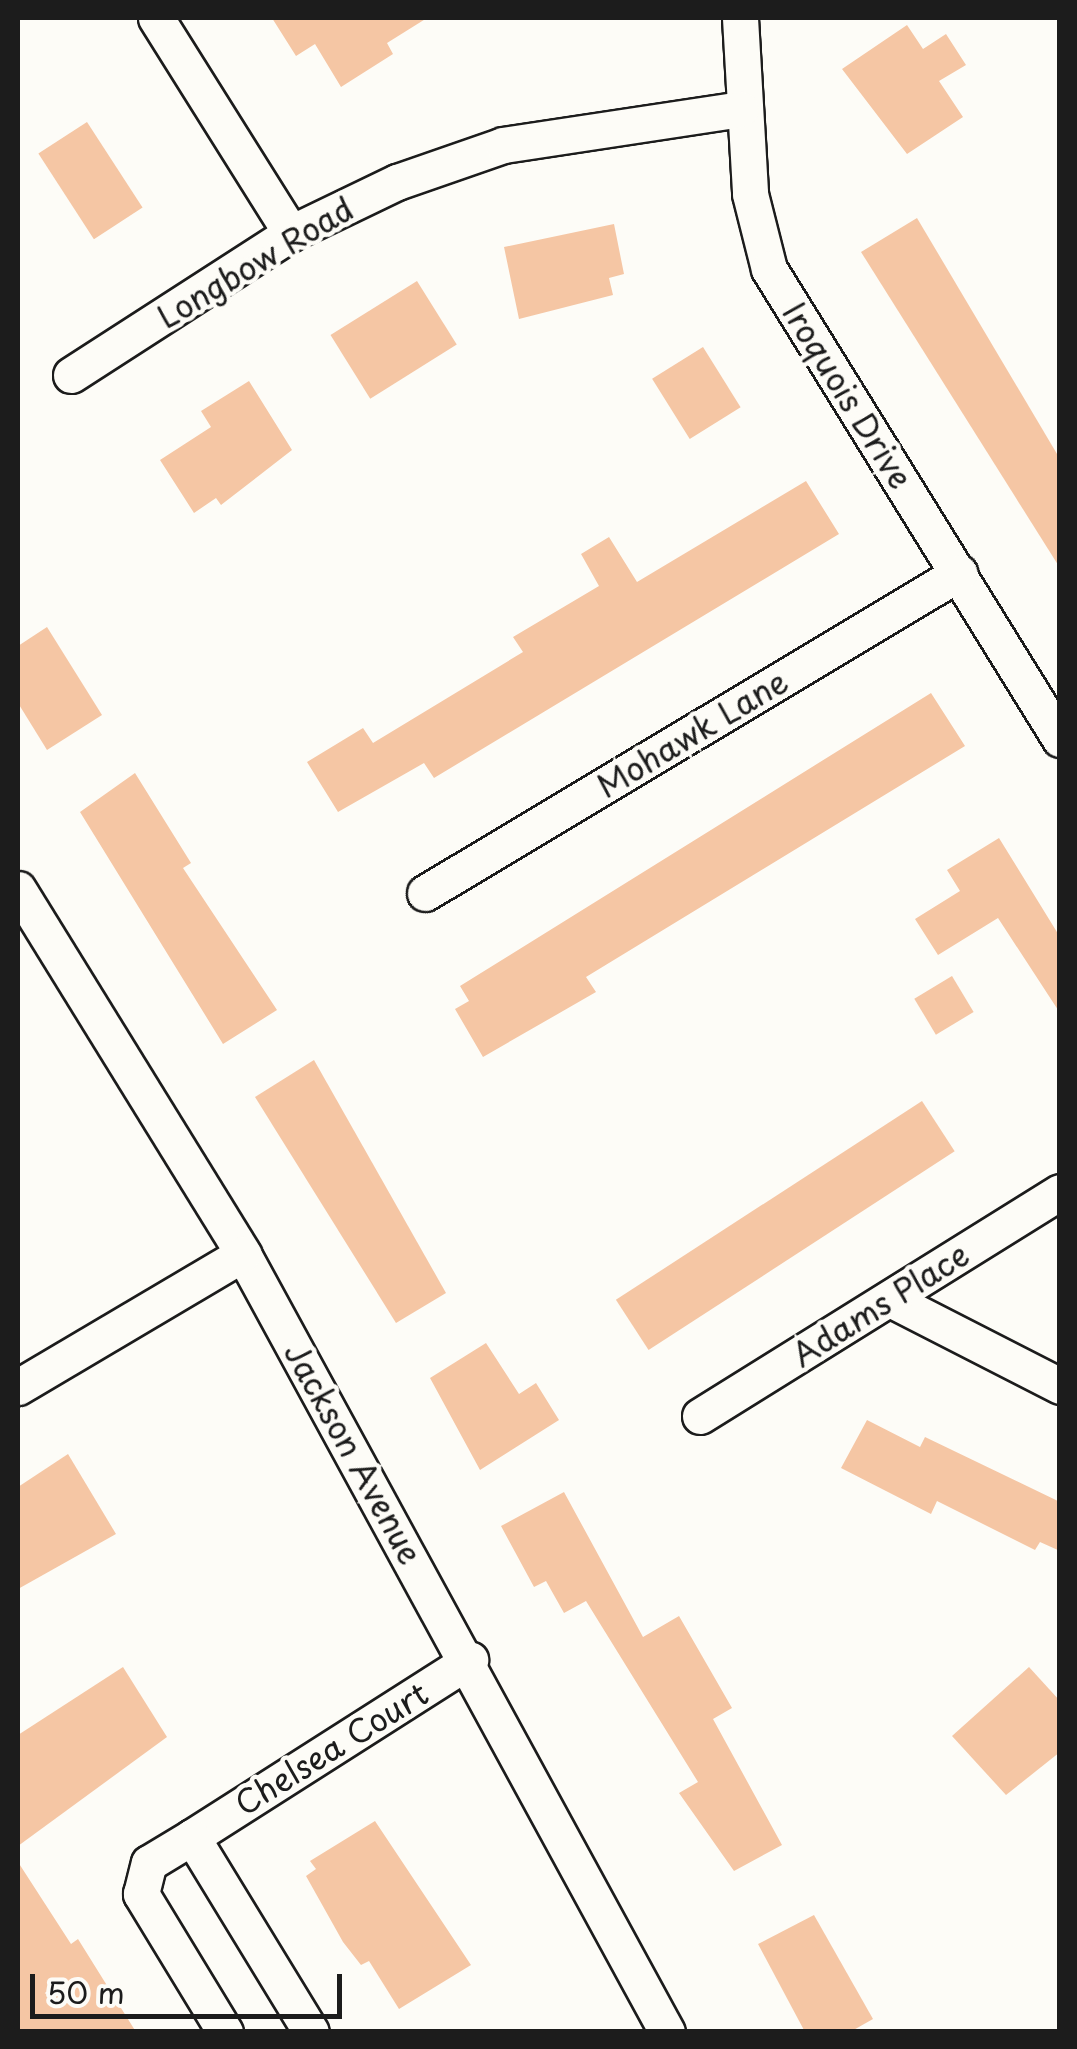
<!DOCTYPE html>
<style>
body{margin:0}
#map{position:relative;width:1077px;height:2049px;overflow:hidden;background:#fdfcf7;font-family:"Playpen Sans",sans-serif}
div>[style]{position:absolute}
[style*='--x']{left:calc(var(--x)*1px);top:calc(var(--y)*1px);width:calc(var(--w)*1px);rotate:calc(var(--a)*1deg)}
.building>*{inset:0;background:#f5c6a4;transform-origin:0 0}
.roads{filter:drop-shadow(2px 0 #1c1c1c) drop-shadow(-2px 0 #1c1c1c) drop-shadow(0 2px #1c1c1c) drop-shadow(0 -2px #1c1c1c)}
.street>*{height:35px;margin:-17.5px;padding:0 17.5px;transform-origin:17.5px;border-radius:17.5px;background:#fdfcf7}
span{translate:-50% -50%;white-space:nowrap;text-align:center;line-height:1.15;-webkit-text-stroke:9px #fdfcf7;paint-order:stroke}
.street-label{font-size:32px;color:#1c1c1c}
.frame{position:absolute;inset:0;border:20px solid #1c1c1c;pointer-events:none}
.scale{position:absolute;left:30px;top:1974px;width:312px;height:45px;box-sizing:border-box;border:5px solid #1c1c1c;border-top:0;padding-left:12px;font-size:30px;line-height:35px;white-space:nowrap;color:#1c1c1c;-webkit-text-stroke:8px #fdfcf7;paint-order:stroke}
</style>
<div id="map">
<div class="building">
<div style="clip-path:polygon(272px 18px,427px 18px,387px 43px,393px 54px,341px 87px,315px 44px,296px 56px)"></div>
<div style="clip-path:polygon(907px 25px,923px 49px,946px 34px,966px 65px,939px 81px,963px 117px,907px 154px,842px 69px)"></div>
<div style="left:87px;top:122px;width:102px;height:58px;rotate:57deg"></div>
<div style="clip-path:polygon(917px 218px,1060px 459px,1060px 568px,861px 252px)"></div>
<div style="clip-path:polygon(614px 224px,624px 274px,609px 278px,613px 295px,519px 319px,504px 247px)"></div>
<div style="left:417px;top:281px;width:75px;height:102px;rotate:58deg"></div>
<div style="left:703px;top:347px;width:71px;height:60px;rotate:58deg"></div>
<div style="clip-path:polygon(249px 381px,292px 450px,221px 505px,216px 498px,194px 513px,160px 460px,211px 427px,201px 411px)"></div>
<div style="clip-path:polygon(806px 481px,839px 534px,434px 778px,424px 763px,338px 812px,307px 762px,363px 728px,373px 743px,523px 652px,513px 637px,599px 586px,581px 554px,609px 537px,637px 582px)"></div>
<div style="clip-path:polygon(47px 627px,102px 715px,47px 750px,18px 703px,18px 646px)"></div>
<div style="clip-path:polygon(931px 693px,965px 746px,586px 977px,596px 992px,483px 1057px,455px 1009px,469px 1001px,460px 986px)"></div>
<div style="clip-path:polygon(135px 773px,191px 863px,183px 868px,277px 1010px,223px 1044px,80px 812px)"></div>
<div style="clip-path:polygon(999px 838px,1060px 937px,1060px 1013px,998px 918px,938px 955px,915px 919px,960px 891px,947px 870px)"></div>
<div style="left:952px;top:976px;width:42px;height:44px;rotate:59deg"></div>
<div style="clip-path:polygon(314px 1060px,446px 1293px,396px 1323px,255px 1097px)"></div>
<div style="left:922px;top:1101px;width:60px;height:365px;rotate:57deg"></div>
<div style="clip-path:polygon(486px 1343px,519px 1394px,536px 1383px,559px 1420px,480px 1470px,430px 1378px)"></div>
<div style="clip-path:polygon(867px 1420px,920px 1447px,925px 1437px,1060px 1502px,1060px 1551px,1040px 1542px,1035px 1550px,937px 1501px,931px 1514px,841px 1468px)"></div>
<div style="clip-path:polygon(68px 1454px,116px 1534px,18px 1589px,18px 1487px)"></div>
<div style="clip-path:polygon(564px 1492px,643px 1637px,679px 1616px,732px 1708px,713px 1719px,782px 1845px,734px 1871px,679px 1793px,698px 1782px,586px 1601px,564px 1613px,546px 1581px,534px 1587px,501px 1526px)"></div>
<div style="clip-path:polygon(123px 1667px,167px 1737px,18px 1846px,18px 1735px)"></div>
<div style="clip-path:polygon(1029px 1667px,1060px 1701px,1060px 1752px,1006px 1795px,952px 1736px)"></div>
<div style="clip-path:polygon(375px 1821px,471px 1965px,399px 2009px,369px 1961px,361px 1965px,343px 1942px,306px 1876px,316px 1869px,310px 1861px)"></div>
<div style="clip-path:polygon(18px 1862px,71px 1944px,78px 1939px,136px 2032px,18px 2032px)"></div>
<div style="clip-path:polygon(814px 1915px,873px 2019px,850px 2032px,805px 2032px,758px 1944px)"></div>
</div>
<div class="roads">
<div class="street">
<div style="--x:156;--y:18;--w:254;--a:57.9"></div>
<div style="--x:740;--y:18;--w:176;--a:86.7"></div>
<div style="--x:750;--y:194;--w:77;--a:75.8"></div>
<div style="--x:769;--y:269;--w:553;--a:58.24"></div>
<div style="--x:71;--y:375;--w:262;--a:-32.8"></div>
<div style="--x:291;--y:233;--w:118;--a:-25.7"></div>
<div style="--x:397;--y:182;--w:112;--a:-19.2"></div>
<div style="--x:503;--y:145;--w:240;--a:-8.6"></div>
<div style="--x:18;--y:889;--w:429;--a:58.3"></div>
<div style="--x:243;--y:1254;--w:886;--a:61.41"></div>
<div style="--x:425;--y:893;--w:623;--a:-30.93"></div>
<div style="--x:890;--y:1299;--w:191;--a:27.1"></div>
<div style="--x:18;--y:1387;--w:261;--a:-30.6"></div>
<div style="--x:700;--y:1416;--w:424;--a:-31.9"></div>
<div style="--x:192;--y:1837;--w:330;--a:-32.5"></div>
<div style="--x:225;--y:2032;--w:162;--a:-121.3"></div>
<div style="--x:141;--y:1894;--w:32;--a:-76"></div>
<div style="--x:149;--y:1863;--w:50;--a:-31.2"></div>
<div style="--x:192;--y:1837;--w:228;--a:58.6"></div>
</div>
</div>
<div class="street-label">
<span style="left:255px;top:262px;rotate:-31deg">Longbow Road</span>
<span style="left:848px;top:395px;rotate:58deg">Iroquois Drive</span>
<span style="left:692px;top:733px;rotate:-31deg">Mohawk Lane</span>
<span style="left:880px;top:1304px;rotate:-32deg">Adams Place</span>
<span style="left:354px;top:1453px;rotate:61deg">Jackson Avenue</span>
<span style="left:331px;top:1748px;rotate:-32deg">Chelsea Court</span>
</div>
<div class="frame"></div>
<div class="scale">50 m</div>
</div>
